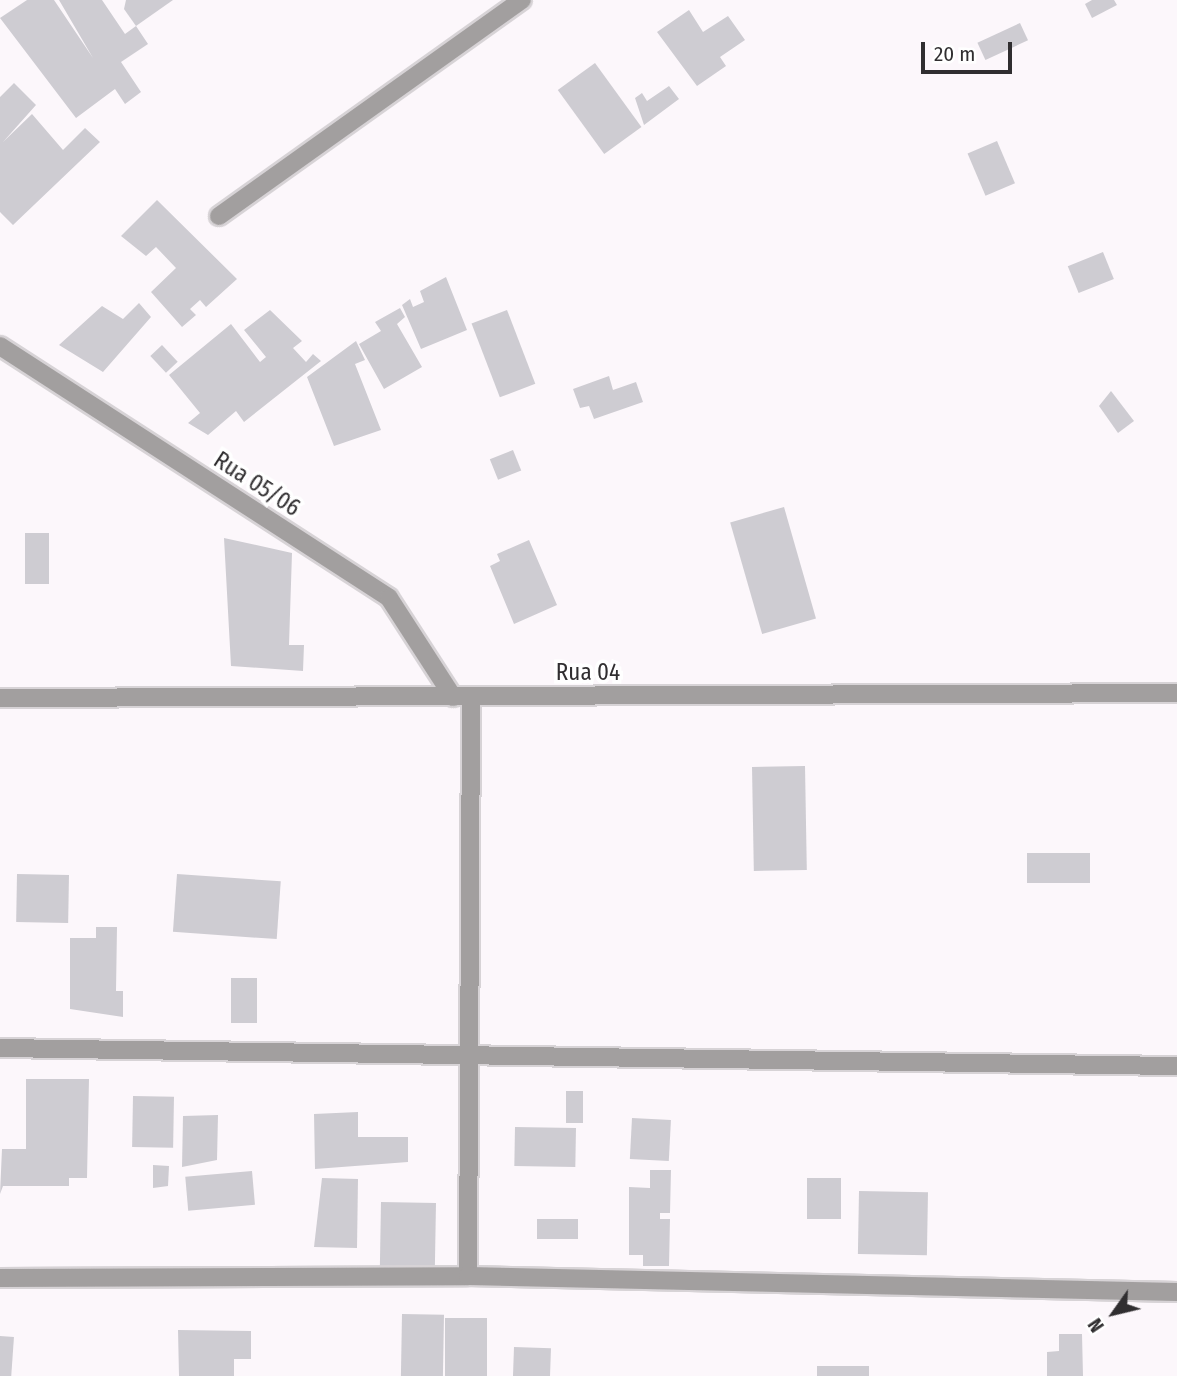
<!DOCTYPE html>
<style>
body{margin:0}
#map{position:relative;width:1177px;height:1376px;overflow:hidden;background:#fcf7fb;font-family:"Fira Sans Condensed",sans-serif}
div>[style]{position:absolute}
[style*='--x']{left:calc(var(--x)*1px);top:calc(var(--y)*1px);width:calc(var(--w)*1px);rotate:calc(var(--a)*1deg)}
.building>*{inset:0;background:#ceccd2;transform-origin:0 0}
.roads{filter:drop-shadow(2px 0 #d7d3d6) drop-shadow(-2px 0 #d7d3d6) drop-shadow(0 2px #d7d3d6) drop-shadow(0 -2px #d7d3d6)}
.minor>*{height:18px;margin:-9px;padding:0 9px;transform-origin:9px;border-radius:9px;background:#a29f9f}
.tertiary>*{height:18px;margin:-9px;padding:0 9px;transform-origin:9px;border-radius:9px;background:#a29f9f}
span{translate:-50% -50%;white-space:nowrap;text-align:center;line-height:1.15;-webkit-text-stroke:7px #fff;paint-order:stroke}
.street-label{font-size:23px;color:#302e30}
.north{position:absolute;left:1079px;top:1278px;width:70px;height:70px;-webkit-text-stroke:5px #fff;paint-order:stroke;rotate:236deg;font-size:19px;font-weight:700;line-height:28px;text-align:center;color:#302e30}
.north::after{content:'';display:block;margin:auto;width:24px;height:32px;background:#302e30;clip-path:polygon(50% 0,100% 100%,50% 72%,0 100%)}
.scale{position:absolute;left:921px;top:42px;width:91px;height:32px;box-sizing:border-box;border:4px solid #302e30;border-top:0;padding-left:9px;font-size:21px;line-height:24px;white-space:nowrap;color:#302e30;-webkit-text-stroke:5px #fff;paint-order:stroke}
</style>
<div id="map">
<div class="building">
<div style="clip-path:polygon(27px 0,54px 0,93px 58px,59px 0,102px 0,125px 34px,136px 26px,148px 44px,121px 62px,141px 92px,125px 104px,115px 89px,76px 118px,0 18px)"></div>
<div style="clip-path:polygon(126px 0,173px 0,136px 26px,124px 9px)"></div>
<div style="clip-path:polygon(1092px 0,1114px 0,1117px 5px,1092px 18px,1085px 4px)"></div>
<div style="clip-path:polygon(689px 10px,703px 32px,728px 16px,745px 40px,720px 57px,726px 66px,697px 86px,657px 32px)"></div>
<div style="left:1020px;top:23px;width:19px;height:47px;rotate:65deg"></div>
<div style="left:595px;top:63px;width:79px;height:46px;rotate:54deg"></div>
<div style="clip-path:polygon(14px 83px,36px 105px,3px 142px,32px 114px,63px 150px,85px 128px,100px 142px,13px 225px,0 212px,0 97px)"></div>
<div style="clip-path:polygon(669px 86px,679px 99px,644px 125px,635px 98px,642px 93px,647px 101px)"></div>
<div style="left:997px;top:141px;width:46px;height:32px;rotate:67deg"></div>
<div style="clip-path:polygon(157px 200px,237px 279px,206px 307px,200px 300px,190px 309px,196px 315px,182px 327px,151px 292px,176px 268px,156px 247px,146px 256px,121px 236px)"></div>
<div style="left:1103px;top:252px;width:29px;height:38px;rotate:68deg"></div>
<div style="clip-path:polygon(446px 277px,467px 330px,421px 349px,402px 305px,410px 299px,413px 307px,424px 302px,420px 291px)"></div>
<div style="clip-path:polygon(139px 303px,151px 317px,103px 372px,59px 345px,102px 306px,123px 319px)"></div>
<div style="clip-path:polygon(400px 308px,405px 317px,397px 324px,422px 367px,384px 389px,359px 344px,381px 331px,375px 322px)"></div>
<div style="clip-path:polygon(270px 310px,302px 341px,293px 348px,306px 362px,313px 354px,321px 361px,244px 422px,236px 411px,208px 435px,188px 423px,200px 413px,169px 375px,231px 324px,260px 362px,266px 357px,244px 330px)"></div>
<div style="left:507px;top:310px;width:79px;height:38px;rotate:69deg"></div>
<div style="clip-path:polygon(356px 341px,365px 360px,355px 364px,381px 430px,334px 446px,307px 377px)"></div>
<div style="left:162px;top:345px;width:23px;height:16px;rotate:47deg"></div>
<div style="clip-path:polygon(609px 376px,613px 390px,636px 382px,643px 402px,594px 419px,589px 406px,580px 408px,573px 389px)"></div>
<div style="clip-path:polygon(1111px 391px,1134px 421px,1118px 433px,1099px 406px)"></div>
<div style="left:513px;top:450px;width:22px;height:25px;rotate:68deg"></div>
<div style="left:784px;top:507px;width:116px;height:56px;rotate:74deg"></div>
<div style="left:25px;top:533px;width:24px;height:51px"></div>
<div style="clip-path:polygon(224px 538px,292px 553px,289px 645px,304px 645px,303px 671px,231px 666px)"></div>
<div style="clip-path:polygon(529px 540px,557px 605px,514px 624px,490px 566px,500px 561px,497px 554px)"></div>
<div style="left:805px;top:766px;width:104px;height:53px;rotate:89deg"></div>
<div style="left:1027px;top:853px;width:63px;height:30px"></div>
<div style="left:17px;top:874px;width:52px;height:48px;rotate:1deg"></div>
<div style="left:177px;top:874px;width:104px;height:58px;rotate:4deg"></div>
<div style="clip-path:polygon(96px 927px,117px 927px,116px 991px,123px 991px,123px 1017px,70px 1009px,70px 938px,96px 938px)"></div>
<div style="left:231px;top:978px;width:26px;height:45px"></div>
<div style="clip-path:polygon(26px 1079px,89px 1079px,87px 1178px,69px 1178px,69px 1186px,3px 1186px,0 1194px,2px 1149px,26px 1149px)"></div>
<div style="left:566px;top:1091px;width:17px;height:32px"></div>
<div style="left:133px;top:1096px;width:41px;height:51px;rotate:1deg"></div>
<div style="clip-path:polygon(358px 1112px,358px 1137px,408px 1137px,408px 1162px,315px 1169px,314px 1114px)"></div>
<div style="clip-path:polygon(218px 1115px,217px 1160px,182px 1167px,183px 1116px)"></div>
<div style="left:632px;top:1118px;width:39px;height:41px;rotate:3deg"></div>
<div style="left:515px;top:1127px;width:61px;height:39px;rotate:1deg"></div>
<div style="clip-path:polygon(153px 1165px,169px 1166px,168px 1186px,153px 1188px)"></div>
<div style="clip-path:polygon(650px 1170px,671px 1170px,670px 1213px,660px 1213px,660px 1219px,670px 1219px,669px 1266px,643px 1266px,643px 1255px,629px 1255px,629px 1187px,650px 1188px)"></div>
<div style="left:252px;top:1171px;width:34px;height:67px;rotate:85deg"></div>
<div style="clip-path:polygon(322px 1178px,358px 1179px,357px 1248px,314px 1247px)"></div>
<div style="left:807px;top:1178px;width:34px;height:41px"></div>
<div style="left:859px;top:1191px;width:69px;height:63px;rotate:1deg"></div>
<div style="left:381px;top:1202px;width:55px;height:64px;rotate:1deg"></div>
<div style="left:537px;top:1219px;width:41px;height:20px"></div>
<div style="left:402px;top:1314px;width:42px;height:62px;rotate:1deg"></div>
<div style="left:445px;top:1318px;width:42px;height:58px"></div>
<div style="clip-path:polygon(178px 1330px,251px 1331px,251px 1359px,234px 1359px,234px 1376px,179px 1376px)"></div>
<div style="clip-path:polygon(1059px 1334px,1082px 1334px,1083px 1376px,1047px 1376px,1047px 1352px,1059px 1351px)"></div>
<div style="left:0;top:1336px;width:14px;height:40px;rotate:4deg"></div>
<div style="left:514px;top:1347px;width:37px;height:29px;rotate:2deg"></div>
<div style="left:817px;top:1366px;width:52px;height:10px"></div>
</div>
<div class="roads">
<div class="minor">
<div style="--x:219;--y:216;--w:372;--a:-35.5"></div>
<div style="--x:0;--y:1048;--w:1177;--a:0.88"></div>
<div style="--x:468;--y:1276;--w:578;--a:-89.7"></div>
<div style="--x:0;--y:1278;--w:468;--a:-0.2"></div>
<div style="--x:468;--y:1276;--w:709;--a:1.29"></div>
</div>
<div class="tertiary">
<div style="--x:0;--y:346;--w:463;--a:32.9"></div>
<div style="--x:389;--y:598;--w:118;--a:57.1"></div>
<div style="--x:0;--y:698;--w:1177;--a:-0.24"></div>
</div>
</div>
<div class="street-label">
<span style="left:257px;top:484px;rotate:33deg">Rua 05/06</span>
<span style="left:588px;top:672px">Rua 04</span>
</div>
<div class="north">N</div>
<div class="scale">20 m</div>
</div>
